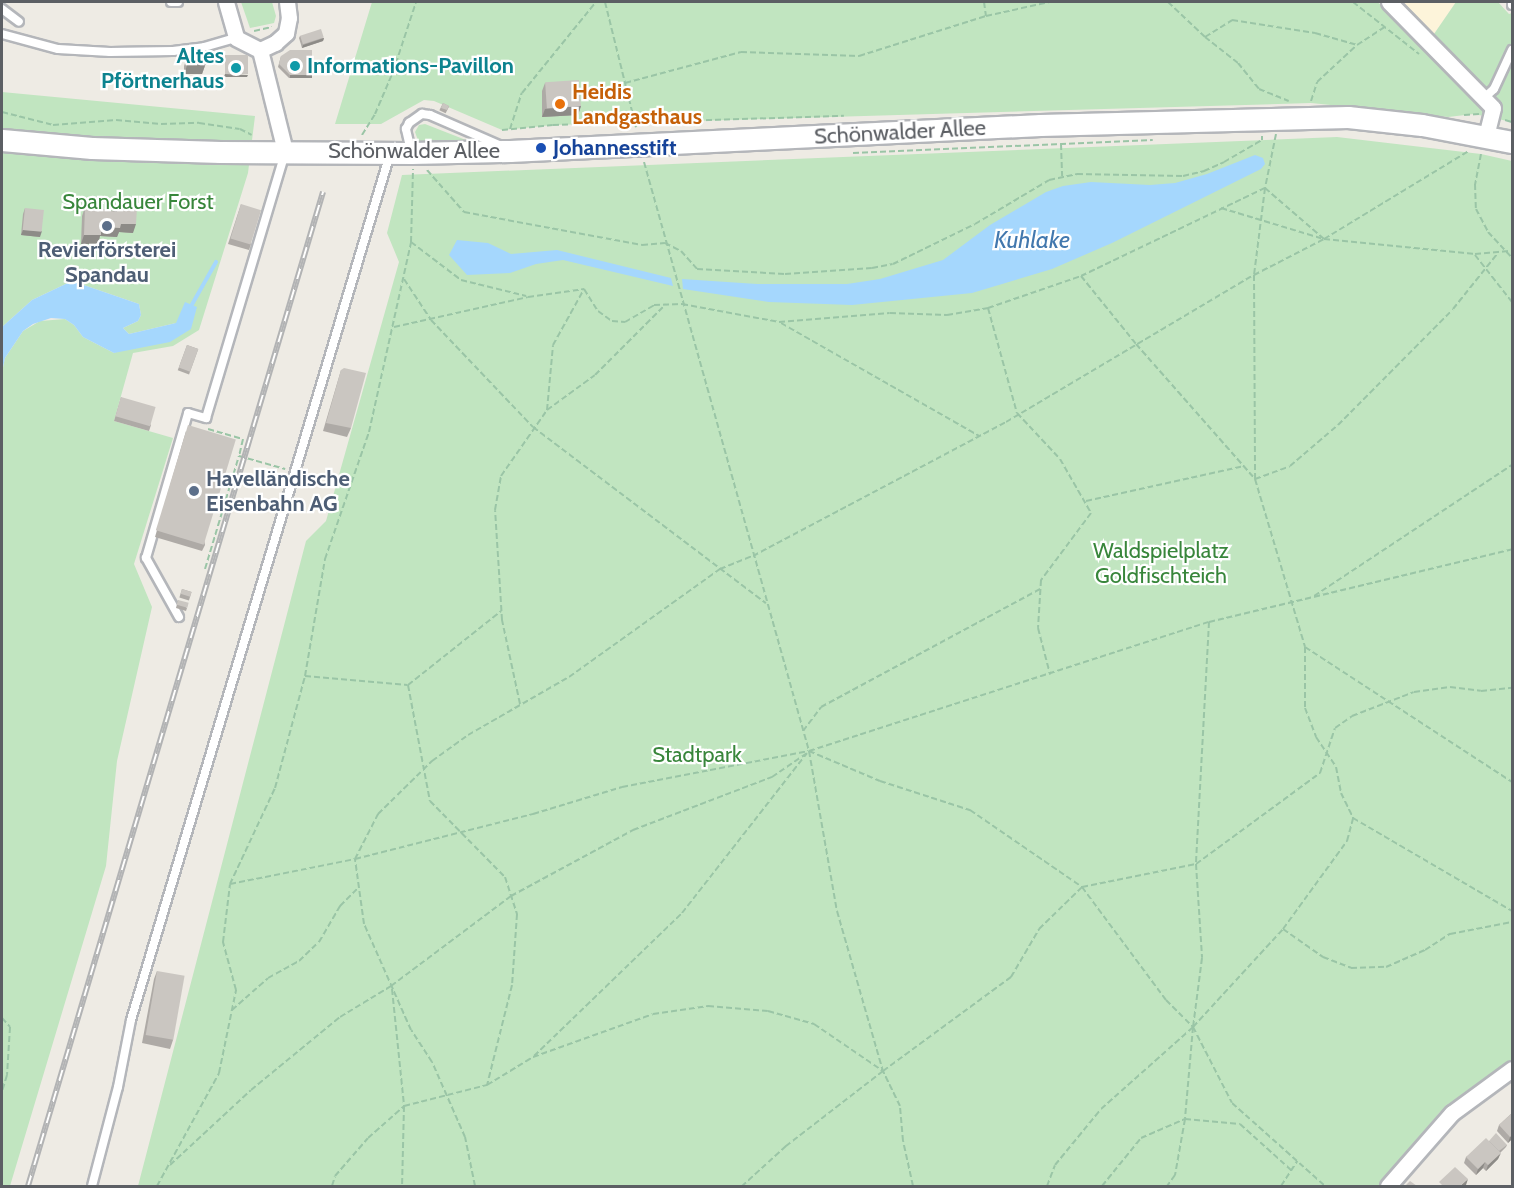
<!DOCTYPE html>
<meta charset="utf-8">
<style>
body{margin:0}
#map{position:relative;width:1514px;height:1188px;overflow:hidden;background:#eeebe4;font-family:Cabin,sans-serif}
div>[style]{position:absolute}
[style*='--x']{left:calc(var(--x)*1px);top:calc(var(--y)*1px);width:calc(var(--w)*1px);rotate:calc(var(--a)*1deg)}
.commercial>*{inset:0;background:#fdf4da}
.green>*{inset:0;background:#c1e5c0}
.water>*{inset:0;background:#a5d7fd}
.stream>*{height:4px;margin:-2px;padding:0 2px;transform-origin:2px;border-radius:2px;background:#a5d7fd}
.path>*{height:2px;margin-top:-1px;transform-origin:0;background:repeating-linear-gradient(90deg,#9ac5a6 0 6px,transparent 0 9px)}
.roads{filter:drop-shadow(2px 0 #b4b6ba) drop-shadow(-2px 0 #b4b6ba) drop-shadow(0 2px #b4b6ba) drop-shadow(0 -2px #b4b6ba)}
.lane>*{height:8px;margin:-4px;padding:0 4px;transform-origin:4px;border-radius:4px;background:#fff}
.street>*{height:15px;margin:-7.5px;padding:0 7.5px;transform-origin:7.5px;border-radius:7.5px;background:#fff}
.secondary>*{height:21px;margin:-10.5px;padding:0 10.5px;transform-origin:10.5px;border-radius:10.5px;background:#fff}
.rail>*{height:6px;margin-top:-3px;transform-origin:0;background:repeating-linear-gradient(90deg,#fff 0 11px,#b2b3b4 0 22px);box-sizing:border-box;border-block:2px solid #b2b3b4}
.wall>*{inset:0;background:#aeaaa6;transform-origin:0 0}
.shaded-wall>*{inset:0;background:#8d8b87;transform-origin:0 0}
.building>*{inset:0;background:#cac6c1;transform-origin:0 0}
.dots>*{width:16px;height:16px;translate:-50% -50%;box-sizing:border-box;border:3px solid #fff;border-radius:50%}
span{translate:-50% -50%;white-space:nowrap;text-align:center;line-height:1.15;-webkit-text-stroke:4.5px #fff;paint-order:stroke}
.culture-label{font-size:22px;color:#0d838f;font-weight:700}
.right{translate:-100% -50%;text-align:right}
.left{translate:0 -50%;text-align:left}
.food-label{font-size:22px;color:#c56008;font-weight:700}
.street-label{font-size:22px;color:#5c5f64}
.transit-label{font-size:22px;color:#164399;font-weight:700}
.park-label{font-size:22px;color:#38863b}
.service-label{font-size:22px;color:#4e5e75;font-weight:700}
.water-label{font-size:24px;color:#4278ae;font-style:italic}
.frame{position:absolute;inset:0;border:3px solid #5c5f64;pointer-events:none}
</style>
<div id="map">
<div class="commercial">
<div style="clip-path:polygon(1401px 2px,1456px 2px,1434px 34px)"></div>
</div>
<div class="green">
<div style="clip-path:polygon(241px 2px,272px 2px,276px 16px,274px 23px,250px 28px)"></div>
<div style="clip-path:polygon(372px 2px,1377px 2px,1398px 16px,1407px 6px,1434px 34px,1456px 2px,1498px 2px,1509px 14px,1512px 13px,1512px 122px,1474px 114px,1448px 117px,1311px 103px,553px 125px,502px 130px,434px 101px,424px 100px,381px 124px,335px 124px)"></div>
<div style="clip-path:polygon(2px 92px,255px 116px,248px 173px,199px 330px,173px 346px,133px 353px,114px 421px,173px 438px,134px 564px,152px 607px,117px 761px,106px 866px,10px 1186px,2px 1186px,2px 372px,5px 358px,23px 331px,40px 321px,65px 319px,74px 325px,83px 337px,114px 353px,176px 323px,129px 334px,123px 328px,138px 321px,141px 315px,139px 304px,72px 281px,32px 300px,2px 327px)"></div>
<div style="clip-path:polygon(425px 124px,471px 142px,419px 143px,415px 132px,419px 125px)"></div>
<div style="clip-path:polygon(1337px 137px,1481px 154px,1512px 161px,1512px 1062px,1440px 1112px,1379px 1186px,138px 1186px,306px 541px,326px 521px,399px 262px,387px 233px,402px 175px)"></div>
</div>
<div class="water">
<div style="clip-path:polygon(1255px 155px,1263px 158px,1265px 164px,1261px 169px,1112px 243px,1052px 269px,972px 293px,852px 305px,769px 302px,683px 289px,682px 279px,757px 284px,847px 284px,880px 279px,943px 260px,990px 225px,1046px 192px,1063px 186px,1091px 182px,1150px 185px,1175px 183px,1207px 174px)"></div>
<div style="clip-path:polygon(457px 240px,488px 243px,511px 254px,557px 250px,671px 278px,673px 286px,563px 260px,536px 264px,510px 273px,467px 275px,449px 255px)"></div>
<div style="clip-path:polygon(72px 281px,139px 304px,141px 315px,138px 321px,123px 328px,129px 334px,176px 323px,185px 302px,197px 307px,191px 329px,170px 342px,114px 353px,83px 337px,74px 325px,65px 319px,51px 318px,33px 324px,23px 331px,5px 358px,2px 372px,2px 327px,32px 300px)"></div>
</div>
<div class="stream">
<div style="--x:190;--y:308;--w:53;--a:-60.5"></div>
</div>
<div class="path">
<div style="--x:605;--y:2;--w:129;--a:76.1"></div>
<div style="--x:984;--y:2;--w:14;--a:82"></div>
<div style="--x:986;--y:16;--w:65;--a:-12.5"></div>
<div style="--x:1168;--y:2;--w:51;--a:43.4"></div>
<div style="--x:1205;--y:37;--w:42;--a:38.2"></div>
<div style="--x:1238;--y:63;--w:33;--a:51"></div>
<div style="--x:1259;--y:89;--w:32;--a:22"></div>
<div style="--x:1353;--y:2;--w:84;--a:38.2"></div>
<div style="--x:254;--y:31;--w:18;--a:-13"></div>
<div style="--x:1205;--y:37;--w:32;--a:-32"></div>
<div style="--x:1232;--y:20;--w:84;--a:8.9"></div>
<div style="--x:1315;--y:33;--w:44;--a:15.9"></div>
<div style="--x:1357;--y:45;--w:35;--a:-33"></div>
<div style="--x:625;--y:83;--w:120;--a:-15"></div>
<div style="--x:741;--y:52;--w:118;--a:1.9"></div>
<div style="--x:859;--y:56;--w:133;--a:-17.5"></div>
<div style="--x:1311;--y:101;--w:20;--a:-72"></div>
<div style="--x:1317;--y:82;--w:54;--a:-42.8"></div>
<div style="--x:2;--y:112;--w:53;--a:14.3"></div>
<div style="--x:53;--y:125;--w:63;--a:-4.5"></div>
<div style="--x:116;--y:120;--w:45;--a:5.1"></div>
<div style="--x:161;--y:124;--w:38;--a:-2"></div>
<div style="--x:199;--y:123;--w:41;--a:8.3"></div>
<div style="--x:240;--y:129;--w:13;--a:27"></div>
<div style="--x:1464;--y:115;--w:15;--a:-4"></div>
<div style="--x:1505;--y:120;--w:7;--a:16"></div>
<div style="--x:510;--y:129;--w:38;--a:-72"></div>
<div style="--x:522;--y:93;--w:117;--a:-50.9"></div>
<div style="--x:502;--y:130;--w:51;--a:-5.6"></div>
<div style="--x:553;--y:125;--w:291;--a:-1.8"></div>
<div style="--x:1276;--y:134;--w:55;--a:101.5"></div>
<div style="--x:1265;--y:188;--w:88;--a:97.2"></div>
<div style="--x:1254;--y:275;--w:204;--a:89.7"></div>
<div style="--x:1255;--y:479;--w:175;--a:73.4"></div>
<div style="--x:1305;--y:647;--w:61;--a:90"></div>
<div style="--x:1305;--y:708;--w:31;--a:69"></div>
<div style="--x:1316;--y:737;--w:36;--a:56"></div>
<div style="--x:1336;--y:767;--w:26;--a:79"></div>
<div style="--x:1341;--y:793;--w:28;--a:64"></div>
<div style="--x:1353;--y:818;--w:184;--a:30.3"></div>
<div style="--x:362;--y:135;--w:25;--a:-58"></div>
<div style="--x:375;--y:114;--w:46;--a:-66.8"></div>
<div style="--x:393;--y:72;--w:74;--a:-71.8"></div>
<div style="--x:1061;--y:144;--w:32;--a:88"></div>
<div style="--x:853;--y:153;--w:300;--a:-2.5"></div>
<div style="--x:1481;--y:154;--w:31;--a:101"></div>
<div style="--x:1475;--y:184;--w:25;--a:88"></div>
<div style="--x:1476;--y:209;--w:26;--a:62"></div>
<div style="--x:1488;--y:232;--w:35;--a:47"></div>
<div style="--x:644;--y:162;--w:612;--a:74.35"></div>
<div style="--x:809;--y:751;--w:162;--a:80.1"></div>
<div style="--x:837;--y:911;--w:166;--a:74"></div>
<div style="--x:883;--y:1071;--w:123;--a:142.3"></div>
<div style="--x:786;--y:1146;--w:59;--a:137.7"></div>
<div style="--x:427;--y:170;--w:56;--a:48.6"></div>
<div style="--x:464;--y:212;--w:181;--a:10.5"></div>
<div style="--x:642;--y:245;--w:23;--a:-5"></div>
<div style="--x:665;--y:243;--w:18;--a:27"></div>
<div style="--x:681;--y:251;--w:24;--a:48"></div>
<div style="--x:697;--y:269;--w:88;--a:3.3"></div>
<div style="--x:785;--y:274;--w:87;--a:-3.9"></div>
<div style="--x:872;--y:268;--w:21;--a:-11"></div>
<div style="--x:893;--y:264;--w:91;--a:-26"></div>
<div style="--x:975;--y:224;--w:86;--a:-30.7"></div>
<div style="--x:1049;--y:180;--w:29;--a:-12"></div>
<div style="--x:1077;--y:174;--w:106;--a:1.1"></div>
<div style="--x:1183;--y:176;--w:22;--a:-13"></div>
<div style="--x:1204;--y:171;--w:22;--a:-24"></div>
<div style="--x:1224;--y:162;--w:44;--a:-30.1"></div>
<div style="--x:1262;--y:140;--w:4;--a:-90"></div>
<div style="--x:1221;--y:208;--w:108;--a:16.8"></div>
<div style="--x:1324;--y:239;--w:152;--a:5.7"></div>
<div style="--x:1475;--y:254;--w:37;--a:-5"></div>
<div style="--x:411;--y:242;--w:63;--a:37.2"></div>
<div style="--x:461;--y:280;--w:67;--a:13.8"></div>
<div style="--x:1475;--y:255;--w:60;--a:51.8"></div>
<div style="--x:1081;--y:276;--w:87;--a:51"></div>
<div style="--x:1136;--y:344;--w:180;--a:48.6"></div>
<div style="--x:1255;--y:479;--w:37;--a:-20"></div>
<div style="--x:1290;--y:466;--w:63;--a:-40.5"></div>
<div style="--x:1338;--y:425;--w:163;--a:-45.2"></div>
<div style="--x:1453;--y:309;--w:70;--a:-51.3"></div>
<div style="--x:404;--y:279;--w:49;--a:56.6"></div>
<div style="--x:431;--y:320;--w:148;--a:46.4"></div>
<div style="--x:533;--y:427;--w:292;--a:37.1"></div>
<div style="--x:988;--y:308;--w:109;--a:74.6"></div>
<div style="--x:1017;--y:413;--w:63;--a:46.9"></div>
<div style="--x:1060;--y:459;--w:62;--a:60.1"></div>
<div style="--x:1091;--y:513;--w:84;--a:126.7"></div>
<div style="--x:1041;--y:580;--w:48;--a:93.6"></div>
<div style="--x:1038;--y:628;--w:48;--a:75.4"></div>
<div style="--x:781;--y:323;--w:228;--a:29.7"></div>
<div style="--x:394;--y:327;--w:137;--a:-12.6"></div>
<div style="--x:528;--y:297;--w:57;--a:-8.1"></div>
<div style="--x:584;--y:289;--w:26;--a:58"></div>
<div style="--x:598;--y:311;--w:17;--a:36"></div>
<div style="--x:612;--y:321;--w:13;--a:4"></div>
<div style="--x:625;--y:322;--w:34;--a:-30"></div>
<div style="--x:654;--y:305;--w:28;--a:-2"></div>
<div style="--x:682;--y:304;--w:99;--a:10.5"></div>
<div style="--x:779;--y:322;--w:111;--a:-4.6"></div>
<div style="--x:890;--y:313;--w:57;--a:2"></div>
<div style="--x:947;--y:315;--w:42;--a:-9.7"></div>
<div style="--x:988;--y:308;--w:98;--a:-19"></div>
<div style="--x:1081;--y:276;--w:204;--a:-25.6"></div>
<div style="--x:1265;--y:188;--w:78;--a:40.8"></div>
<div style="--x:547;--y:410;--w:65;--a:-84.7"></div>
<div style="--x:553;--y:345;--w:64;--a:-61"></div>
<div style="--x:208;--y:429;--w:36;--a:16"></div>
<div style="--x:243;--y:439;--w:17;--a:103"></div>
<div style="--x:239;--y:456;--w:48;--a:15.8"></div>
<div style="--x:1086;--y:501;--w:162;--a:-12.5"></div>
<div style="--x:205;--y:569;--w:118;--a:-73.3"></div>
<div style="--x:1314;--y:596;--w:237;--a:-33.5"></div>
<div style="--x:1209;--y:622;--w:312;--a:-13.5"></div>
<div style="--x:1305;--y:647;--w:247;--a:33.1"></div>
<div style="--x:305;--y:676;--w:103;--a:5"></div>
<div style="--x:408;--y:685;--w:119;--a:-38.5"></div>
<div style="--x:408;--y:685;--w:118;--a:79.3"></div>
<div style="--x:430;--y:801;--w:107;--a:45.4"></div>
<div style="--x:505;--y:877;--w:39;--a:72"></div>
<div style="--x:517;--y:914;--w:71;--a:94"></div>
<div style="--x:512;--y:985;--w:103;--a:104"></div>
<div style="--x:520;--y:704;--w:86;--a:-102.1"></div>
<div style="--x:502;--y:620;--w:110;--a:-93.6"></div>
<div style="--x:495;--y:510;--w:35;--a:-80"></div>
<div style="--x:501;--y:476;--w:80;--a:-55.1"></div>
<div style="--x:547;--y:410;--w:59;--a:-36.1"></div>
<div style="--x:595;--y:375;--w:100;--a:-45"></div>
<div style="--x:803;--y:731;--w:30;--a:-53"></div>
<div style="--x:821;--y:707;--w:249;--a:-28.3"></div>
<div style="--x:809;--y:751;--w:77;--a:22.9"></div>
<div style="--x:880;--y:781;--w:95;--a:17.9"></div>
<div style="--x:970;--y:810;--w:136;--a:34.5"></div>
<div style="--x:1082;--y:887;--w:141;--a:53.4"></div>
<div style="--x:1166;--y:1000;--w:38;--a:45"></div>
<div style="--x:1193;--y:1027;--w:92;--a:95"></div>
<div style="--x:1185;--y:1119;--w:57;--a:100.1"></div>
<div style="--x:1175;--y:1175;--w:14;--a:126"></div>
<div style="--x:230;--y:884;--w:127;--a:-11.3"></div>
<div style="--x:355;--y:859;--w:184;--a:-14.2"></div>
<div style="--x:533;--y:814;--w:93;--a:-16.9"></div>
<div style="--x:622;--y:787;--w:190;--a:-10.9"></div>
<div style="--x:809;--y:751;--w:420;--a:-17.9"></div>
<div style="--x:1209;--y:622;--w:242;--a:93.1"></div>
<div style="--x:1196;--y:864;--w:94;--a:86.3"></div>
<div style="--x:1202;--y:958;--w:70;--a:97.4"></div>
<div style="--x:1193;--y:1027;--w:85;--a:62.8"></div>
<div style="--x:1232;--y:1103;--w:125;--a:41.7"></div>
<div style="--x:1283;--y:929;--w:49;--a:35"></div>
<div style="--x:1323;--y:957;--w:30;--a:21"></div>
<div style="--x:1351;--y:968;--w:35;--a:-2"></div>
<div style="--x:1386;--y:967;--w:43;--a:-23.6"></div>
<div style="--x:1425;--y:950;--w:30;--a:-33"></div>
<div style="--x:1450;--y:934;--w:63;--a:-11"></div>
<div style="--x:392;--y:989;--w:118;--a:84.1"></div>
<div style="--x:404;--y:1106;--w:80;--a:91.4"></div>
<div style="--x:232;--y:1010;--w:48;--a:-41.6"></div>
<div style="--x:268;--y:978;--w:35;--a:-29"></div>
<div style="--x:299;--y:961;--w:28;--a:-44"></div>
<div style="--x:319;--y:942;--w:42;--a:-59.7"></div>
<div style="--x:340;--y:906;--w:27;--a:-45"></div>
<div style="--x:2;--y:1018;--w:12;--a:48"></div>
<div style="--x:10;--y:1027;--w:48;--a:93.6"></div>
<div style="--x:7;--y:1075;--w:17;--a:107"></div>
<div style="--x:534;--y:1056;--w:206;--a:-44"></div>
<div style="--x:682;--y:913;--w:203;--a:-52"></div>
<div style="--x:170;--y:1165;--w:110;--a:-42.8"></div>
<div style="--x:251;--y:1090;--w:115;--a:-39.4"></div>
<div style="--x:340;--y:1017;--w:60;--a:-31.3"></div>
<div style="--x:391;--y:986;--w:150;--a:-36.9"></div>
<div style="--x:511;--y:896;--w:139;--a:-28.4"></div>
<div style="--x:633;--y:830;--w:149;--a:-20.9"></div>
<div style="--x:772;--y:777;--w:42;--a:-34.4"></div>
<div style="--x:157;--y:1186;--w:129;--a:-61.2"></div>
<div style="--x:219;--y:1073;--w:85;--a:-78.4"></div>
<div style="--x:236;--y:990;--w:50;--a:-105.2"></div>
<div style="--x:223;--y:942;--w:58;--a:-83.1"></div>
<div style="--x:230;--y:884;--w:106;--a:-64.9"></div>
<div style="--x:275;--y:788;--w:116;--a:-75"></div>
<div style="--x:305;--y:676;--w:119;--a:-80.3"></div>
<div style="--x:325;--y:559;--w:134;--a:-70.9"></div>
<div style="--x:369;--y:432;--w:195;--a:-77.5"></div>
<div style="--x:411;--y:242;--w:73;--a:-88.4"></div>
<div style="--x:332;--y:1186;--w:10;--a:-73"></div>
<div style="--x:335;--y:1176;--w:50;--a:-49"></div>
<div style="--x:368;--y:1138;--w:48;--a:-41.6"></div>
<div style="--x:404;--y:1106;--w:86;--a:-14.2"></div>
<div style="--x:487;--y:1085;--w:54;--a:-31.3"></div>
<div style="--x:533;--y:1057;--w:127;--a:-19.7"></div>
<div style="--x:653;--y:1014;--w:56;--a:-8.3"></div>
<div style="--x:708;--y:1006;--w:60;--a:4.8"></div>
<div style="--x:768;--y:1011;--w:48;--a:15.8"></div>
<div style="--x:814;--y:1024;--w:83;--a:34.3"></div>
<div style="--x:475;--y:1186;--w:50;--a:-101.5"></div>
<div style="--x:465;--y:1137;--w:82;--a:-113.7"></div>
<div style="--x:432;--y:1062;--w:38;--a:-123"></div>
<div style="--x:411;--y:1030;--w:116;--a:-113.9"></div>
<div style="--x:364;--y:924;--w:66;--a:-97.9"></div>
<div style="--x:355;--y:859;--w:51;--a:-62.9"></div>
<div style="--x:378;--y:814;--w:76;--a:-44.5"></div>
<div style="--x:432;--y:761;--w:44;--a:-35.8"></div>
<div style="--x:468;--y:735;--w:116;--a:-29.9"></div>
<div style="--x:569;--y:677;--w:186;--a:-35.6"></div>
<div style="--x:720;--y:569;--w:35;--a:-22"></div>
<div style="--x:753;--y:556;--w:286;--a:-27.9"></div>
<div style="--x:1006;--y:422;--w:288;--a:-30.7"></div>
<div style="--x:1254;--y:275;--w:79;--a:-27.2"></div>
<div style="--x:1324;--y:239;--w:170;--a:-31.3"></div>
<div style="--x:913;--y:1186;--w:46;--a:-102.5"></div>
<div style="--x:903;--y:1141;--w:35;--a:-95"></div>
<div style="--x:900;--y:1106;--w:39;--a:-116"></div>
<div style="--x:883;--y:1071;--w:159;--a:-36.3"></div>
<div style="--x:1011;--y:977;--w:56;--a:-59.7"></div>
<div style="--x:1039;--y:929;--w:60;--a:-44.3"></div>
<div style="--x:1082;--y:887;--w:116;--a:-11.4"></div>
<div style="--x:1196;--y:864;--w:154;--a:-36.3"></div>
<div style="--x:1320;--y:773;--w:47;--a:-71.6"></div>
<div style="--x:1335;--y:728;--w:21;--a:-35"></div>
<div style="--x:1352;--y:716;--w:66;--a:-21.2"></div>
<div style="--x:1414;--y:692;--w:36;--a:-8"></div>
<div style="--x:1450;--y:687;--w:31;--a:7"></div>
<div style="--x:1481;--y:691;--w:31;--a:-6"></div>
<div style="--x:1047;--y:1186;--w:22;--a:-69"></div>
<div style="--x:1055;--y:1165;--w:72;--a:-50.6"></div>
<div style="--x:1101;--y:1109;--w:123;--a:-41.7"></div>
<div style="--x:1193;--y:1027;--w:133;--a:-47.4"></div>
<div style="--x:1283;--y:929;--w:109;--a:-54"></div>
<div style="--x:1347;--y:841;--w:24;--a:-75"></div>
<div style="--x:1102;--y:1186;--w:62;--a:-50.9"></div>
<div style="--x:1141;--y:1138;--w:48;--a:-23.4"></div>
<div style="--x:1185;--y:1119;--w:55;--a:5.2"></div>
<div style="--x:1240;--y:1124;--w:69;--a:42"></div>
<div style="--x:1281;--y:1186;--w:30;--a:-57"></div>
</div>
<div class="roads">
<div class="lane">
<div style="--x:171;--y:2;--w:7;--a:0"></div>
<div style="--x:1512;--y:2;--w:3;--a:90"></div>
<div style="--x:2;--y:9;--w:21;--a:37"></div>
<div style="--x:2;--y:34;--w:58;--a:15"></div>
<div style="--x:58;--y:49;--w:52;--a:3.3"></div>
<div style="--x:110;--y:52;--w:63;--a:-0.9"></div>
<div style="--x:173;--y:51;--w:31;--a:-7"></div>
<div style="--x:204;--y:47;--w:33;--a:-16"></div>
<div style="--x:1484;--y:98;--w:13;--a:-42"></div>
<div style="--x:1494;--y:89;--w:43;--a:-65.2"></div>
<div style="--x:411;--y:151;--w:23;--a:-103"></div>
<div style="--x:406;--y:129;--w:7;--a:-63"></div>
<div style="--x:409;--y:123;--w:16;--a:-35"></div>
<div style="--x:422;--y:114;--w:8;--a:7"></div>
<div style="--x:430;--y:115;--w:75;--a:23.5"></div>
<div style="--x:179;--y:617;--w:68;--a:-119.2"></div>
<div style="--x:146;--y:558;--w:151;--a:-73.8"></div>
<div style="--x:188;--y:413;--w:19;--a:16"></div>
<div style="--x:206;--y:418;--w:277;--a:-73.4"></div>
<div style="--x:92;--y:1186;--w:102;--a:-75.3"></div>
<div style="--x:118;--y:1087;--w:68;--a:-79"></div>
<div style="--x:131;--y:1020;--w:904;--a:-73.35"></div>
</div>
<div class="street">
<div style="--x:226;--y:2;--w:37;--a:74"></div>
<div style="--x:236;--y:38;--w:27;--a:27"></div>
<div style="--x:260;--y:50;--w:17;--a:-25"></div>
<div style="--x:275;--y:43;--w:15;--a:-42"></div>
<div style="--x:286;--y:33;--w:15;--a:-79"></div>
<div style="--x:289;--y:18;--w:16;--a:-97"></div>
<div style="--x:1389;--y:2;--w:148;--a:45.5"></div>
<div style="--x:1493;--y:108;--w:29;--a:104"></div>
<div style="--x:260;--y:50;--w:104;--a:76.1"></div>
<div style="--x:1388;--y:1186;--w:97;--a:-48.8"></div>
<div style="--x:1452;--y:1113;--w:74;--a:-36.3"></div>
</div>
<div class="secondary">
<div style="--x:2;--y:140;--w:90;--a:5.1"></div>
<div style="--x:92;--y:148;--w:128;--a:1.8"></div>
<div style="--x:220;--y:152;--w:191;--a:0.3"></div>
<div style="--x:411;--y:153;--w:99;--a:-1.2"></div>
<div style="--x:510;--y:151;--w:531;--a:-2.81"></div>
<div style="--x:1040;--y:125;--w:308;--a:-1.5"></div>
<div style="--x:1348;--y:117;--w:74;--a:6.2"></div>
<div style="--x:1422;--y:125;--w:92;--a:10.7"></div>
</div>
</div>
<div class="rail">
<div style="--x:28;--y:1186;--w:1037;--a:-73.47"></div>
</div>
<div class="wall">
<div style="clip-path:polygon(300px 36px,324px 38px,323px 41px,302px 48px,299px 38px)"></div>
<div style="clip-path:polygon(190px 50px,208px 57px,202px 74px,184px 74px,184px 66px)"></div>
<div style="clip-path:polygon(281px 56px,311px 78px,289px 78px,278px 67px)"></div>
<div style="clip-path:polygon(545px 83px,581px 106px,578px 115px,542px 117px,542px 91px)"></div>
<div style="left:443px;top:103px;width:7px;height:8px;rotate:27deg"></div>
<div style="clip-path:polygon(241px 204px,251px 244px,249px 250px,228px 244px)"></div>
<div style="clip-path:polygon(85px 207px,116px 211px,117px 207px,133px 233px,119px 232px,117px 237px,100px 236px,98px 244px,81px 244px,82px 216px)"></div>
<div style="clip-path:polygon(25px 208px,40px 237px,21px 235px,23px 214px)"></div>
<div style="left:187px;top:345px;width:12px;height:27px;rotate:20deg"></div>
<div style="clip-path:polygon(341px 370px,351px 428px,347px 437px,323px 431px)"></div>
<div style="clip-path:polygon(121px 397px,151px 425px,149px 431px,114px 421px)"></div>
<div style="clip-path:polygon(186px 431px,205px 545px,202px 551px,155px 537px)"></div>
<div style="left:182px;top:589px;width:10px;height:9px;rotate:17deg"></div>
<div style="clip-path:polygon(178px 600px,187px 608px,186px 611px,176px 608px)"></div>
<div style="clip-path:polygon(157px 971px,173px 1040px,170px 1049px,142px 1043px,154px 979px)"></div>
<div style="clip-path:polygon(1512px 1113px,1512px 1139px,1508px 1143px,1497px 1131px,1499px 1125px)"></div>
<div style="clip-path:polygon(1489px 1141px,1507px 1145px,1506px 1147px,1500px 1153px,1498px 1159px,1486px 1171px,1483px 1168px,1476px 1175px,1464px 1163px,1466px 1157px)"></div>
</div>
<div class="shaded-wall">
<div style="clip-path:polygon(324px 38px,323px 41px,302px 48px,303px 45px)"></div>
<div style="clip-path:polygon(190px 57px,208px 57px,202px 74px,184px 74px)"></div>
<div style="clip-path:polygon(225px 74px,248px 75px,247px 77px,224px 77px)"></div>
<div style="left:290px;top:75px;width:22px;height:3px"></div>
<div style="clip-path:polygon(581px 106px,578px 115px,542px 117px,545px 109px)"></div>
<div style="clip-path:polygon(121px 224px,136px 224px,133px 233px,119px 232px,117px 237px,100px 236px,98px 244px,81px 244px,84px 235px,101px 227px)"></div>
<div style="clip-path:polygon(23px 230px,42px 231px,40px 237px,21px 235px)"></div>
<div style="clip-path:polygon(1512px 1135px,1512px 1139px,1508px 1143px,1510px 1137px)"></div>
<div style="clip-path:polygon(1501px 1153px,1498px 1159px,1486px 1171px,1488px 1165px)"></div>
<div style="clip-path:polygon(1485px 1162px,1483px 1168px,1476px 1175px,1478px 1169px)"></div>
<div style="clip-path:polygon(1468px 1179px,1466px 1185px,1464px 1186px,1460px 1186px)"></div>
</div>
<div class="building">
<div style="left:321px;top:29px;width:9px;height:22px;rotate:72deg"></div>
<div style="left:190px;top:50px;width:18px;height:7px"></div>
<div style="clip-path:polygon(290px 50px,312px 50px,312px 75px,290px 75px,279px 64px,281px 56px)"></div>
<div style="left:225px;top:55px;width:23px;height:19px"></div>
<div style="left:579px;top:80px;width:26px;height:34px;rotate:86deg"></div>
<div style="clip-path:polygon(443px 103px,449px 106px,447px 110px,441px 108px)"></div>
<div style="left:241px;top:204px;width:21px;height:36px;rotate:17deg"></div>
<div style="clip-path:polygon(85px 207px,117px 212px,117px 207px,137px 208px,136px 224px,121px 224px,120px 228px,101px 227px,101px 235px,84px 235px)"></div>
<div style="left:25px;top:208px;width:19px;height:22px;rotate:6deg"></div>
<div style="left:187px;top:345px;width:12px;height:24px;rotate:20deg"></div>
<div style="clip-path:polygon(344px 368px,366px 373px,351px 428px,326px 423px,341px 370px)"></div>
<div style="left:121px;top:397px;width:36px;height:20px;rotate:16deg"></div>
<div style="left:188px;top:425px;width:50px;height:110px;rotate:17deg"></div>
<div style="left:182px;top:589px;width:10px;height:5px;rotate:17deg"></div>
<div style="left:178px;top:600px;width:11px;height:5px;rotate:15deg"></div>
<div style="left:157px;top:971px;width:28px;height:65px;rotate:10deg"></div>
<div style="clip-path:polygon(1512px 1113px,1512px 1135px,1510px 1137px,1499px 1125px)"></div>
<div style="clip-path:polygon(1496px 1133px,1507px 1145px,1499px 1151px,1489px 1141px)"></div>
<div style="clip-path:polygon(1486px 1138px,1501px 1153px,1488px 1165px,1485px 1162px,1478px 1169px,1466px 1157px)"></div>
<div style="clip-path:polygon(1455px 1167px,1468px 1179px,1460px 1186px,1443px 1186px,1439px 1182px)"></div>
<div style="clip-path:polygon(1410px 1181px,1417px 1186px,1408px 1186px,1406px 1185px)"></div>
</div>
<div class="dots">
<div style="left:295px;top:66px;background:#0f9aa8"></div>
<div style="left:236px;top:68px;background:#0f9aa8"></div>
<div style="left:560px;top:104px;background:#e8710a"></div>
<div style="left:541px;top:148px;background:#1a4fb4"></div>
<div style="left:107px;top:226px;background:#5c6f8a"></div>
<div style="left:194px;top:491px;background:#5c6f8a"></div>
</div>
<div class="culture-label">
<span class="right" style="left:224px;top:68px">Altes<br>Pförtnerhaus</span>
<span class="left" style="left:307px;top:66px">Informations-Pavillon</span>
</div>
<div class="food-label">
<span class="left" style="left:572px;top:104px">Heidis<br>Landgasthaus</span>
</div>
<div class="street-label">
<span style="left:900px;top:132px;rotate:-3deg">Schönwalder Allee</span>
<span style="left:414px;top:151px">Schönwalder Allee</span>
</div>
<div class="transit-label">
<span class="left" style="left:553px;top:148px">Johannesstift</span>
</div>
<div class="park-label">
<span style="left:138px;top:202px">Spandauer Forst</span>
<span style="left:1161px;top:563px">Waldspielplatz<br>Goldfischteich</span>
<span style="left:697px;top:755px">Stadtpark</span>
</div>
<div class="service-label">
<span style="left:107px;top:262px">Revierförsterei<br>Spandau</span>
<span class="left" style="left:206px;top:491px">Havelländische<br>Eisenbahn AG</span>
</div>
<div class="water-label">
<span style="left:1032px;top:240px">Kuhlake</span>
</div>
<div class="frame"></div>
</div>
